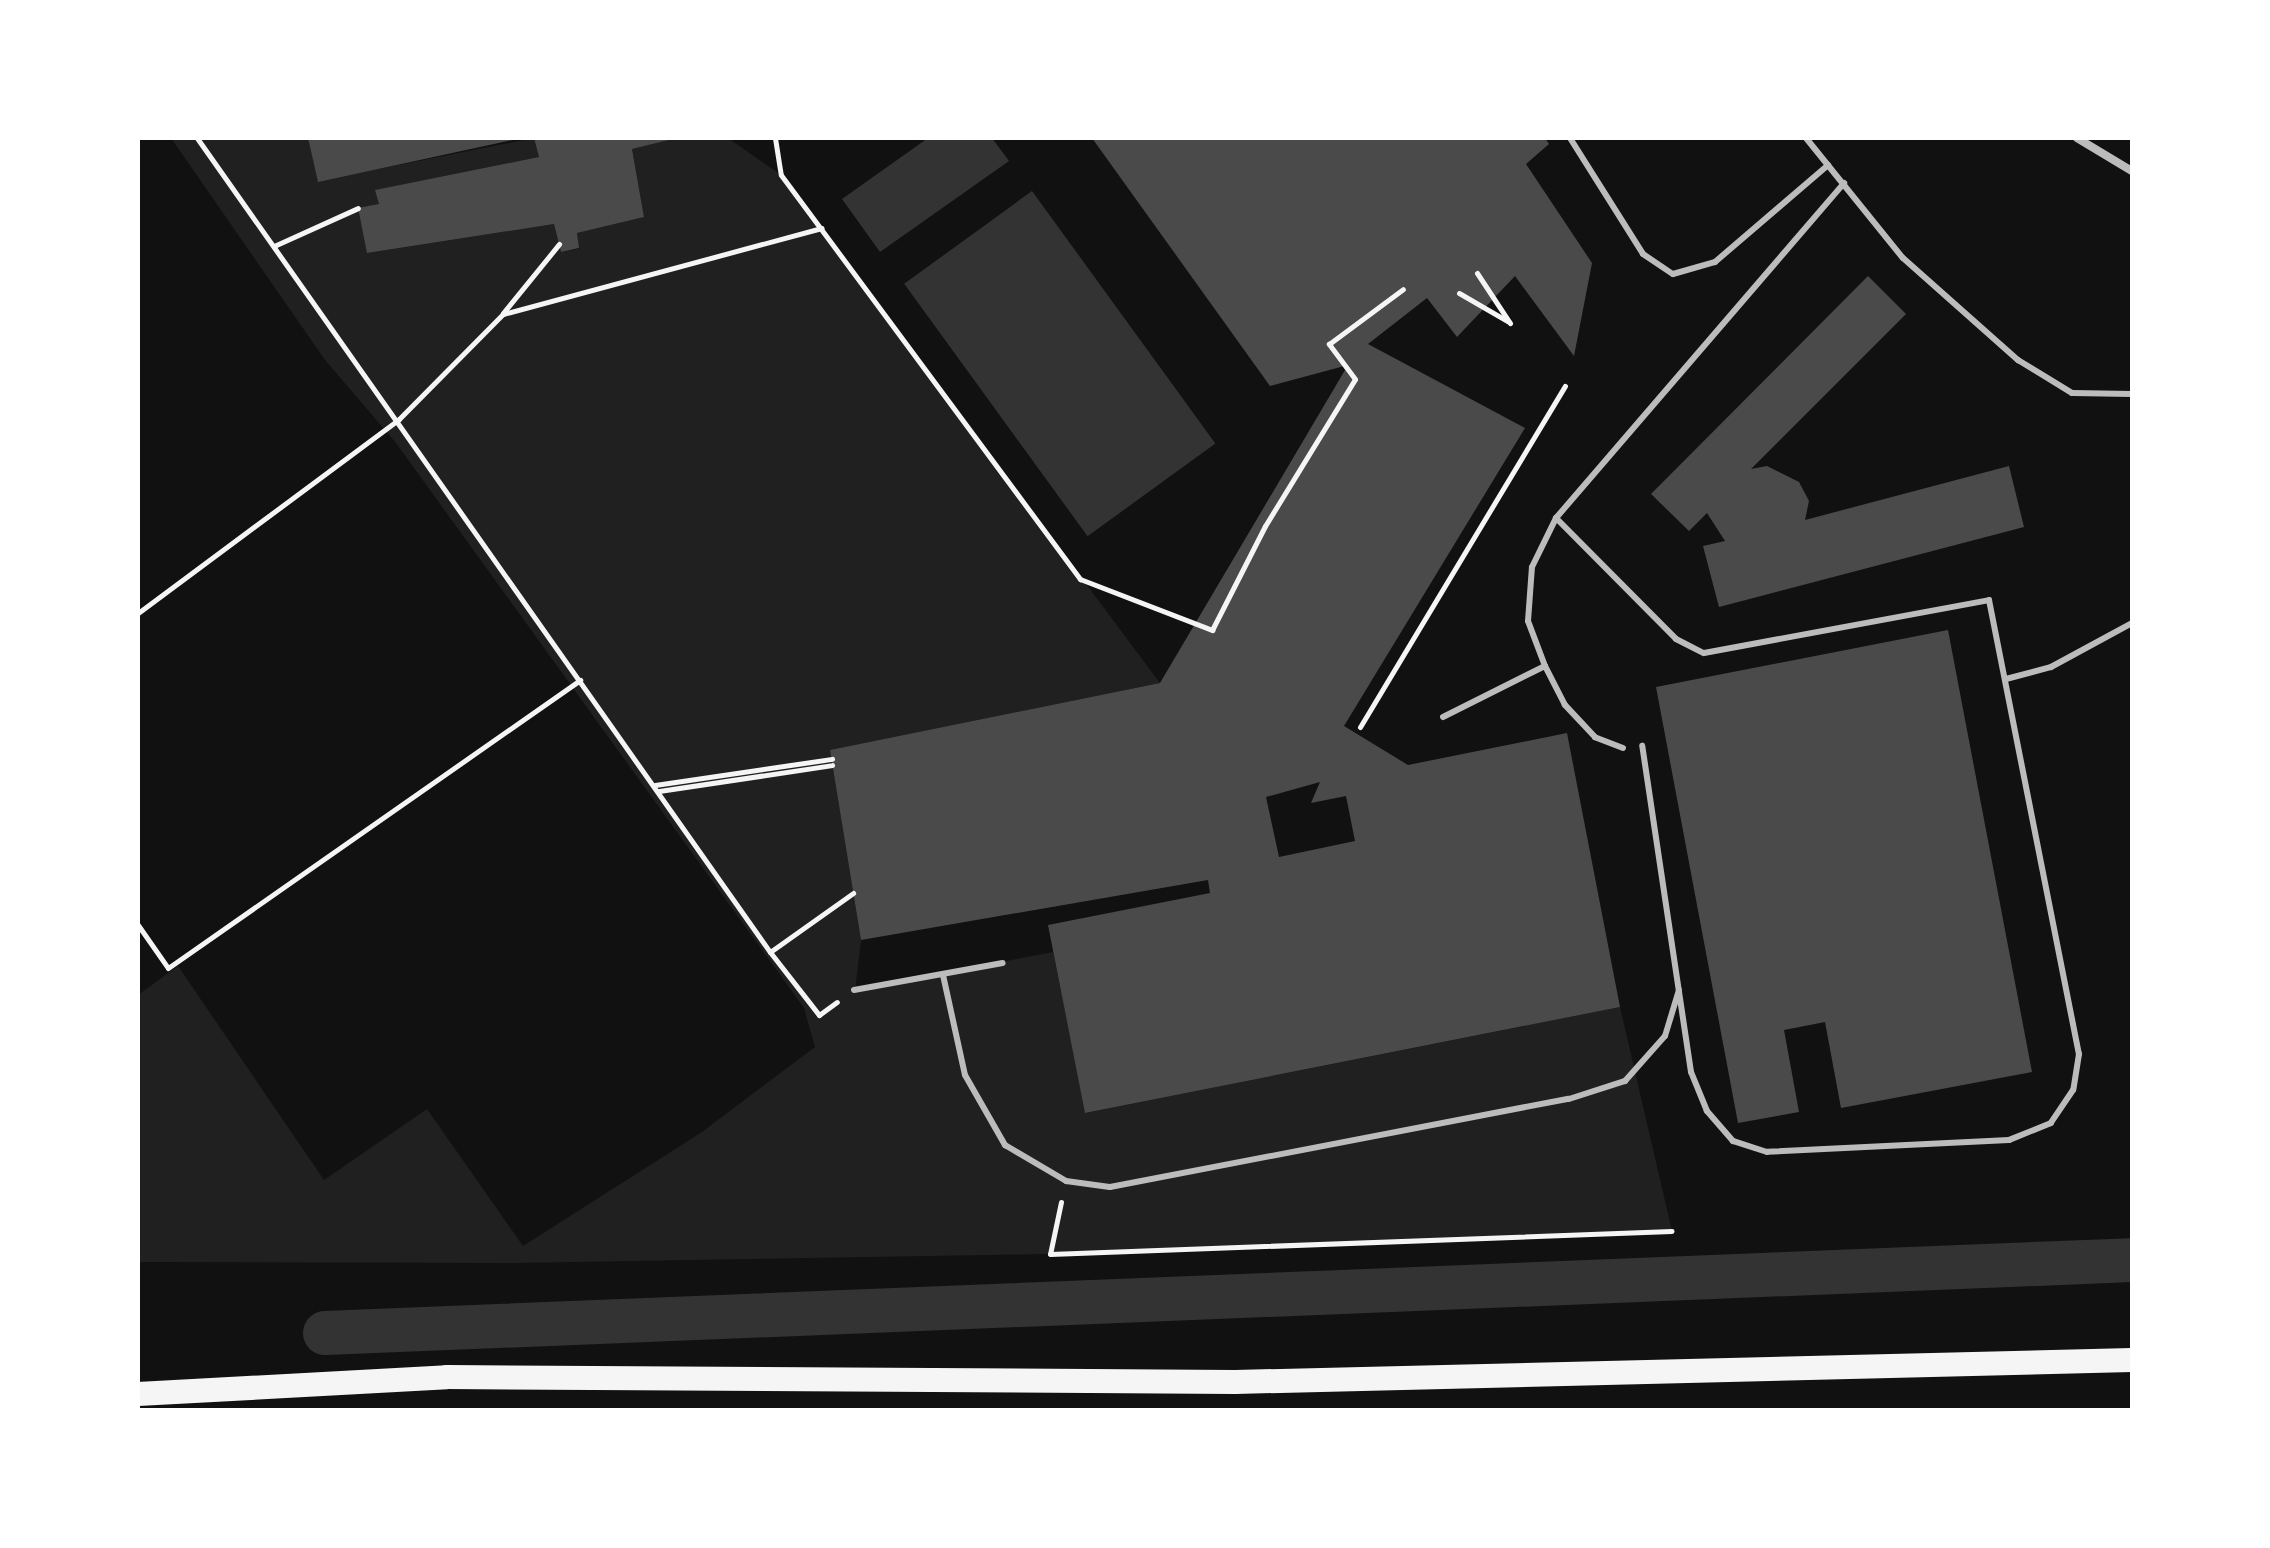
<!DOCTYPE html>
<style>
body{margin:0}
#map{position:relative;width:2270px;height:1548px;overflow:hidden;background:#111;font-family:"IBM Plex Serif",serif}
div>[style]{position:absolute}
[style*='--x']{left:calc(var(--x)*1px);top:calc(var(--y)*1px);width:calc(var(--w)*1px);rotate:calc(var(--a)*1deg)}
.green>*{inset:0;background:#202020}
.water>*{inset:0;background:#333;transform-origin:0 0}
.canal>*{height:44px;margin:-22px;padding:0 22px;transform-origin:22px;border-radius:22px;background:#333}
.building>*{inset:0;background:#4a4a4a}
.path>*{height:5px;margin:-2.5px;padding:0 2.5px;transform-origin:2.5px;border-radius:2.5px;background:#f5f5f5}
.service>*{height:6px;margin:-3px;padding:0 3px;transform-origin:3px;border-radius:3px;background:#bcbcbc}
.minor>*{height:8px;margin:-4px;padding:0 4px;transform-origin:4px;border-radius:4px;background:#bcbcbc}
.motorway>*{height:24px;margin:-12px;padding:0 12px;transform-origin:12px;border-radius:12px;background:#f5f5f5}
span{translate:-50% -50%;white-space:nowrap;text-align:center;line-height:1.15;-webkit-text-stroke:7px #fff;paint-order:stroke}
.frame{position:absolute;inset:0;border:140px solid #fff;pointer-events:none}
</style>
<div id="map">
<div class="green">
<div style="clip-path:polygon(171px 138px,308px 138px,318px 181px,534px 138px,539px 157px,376px 190px,379px 204px,358px 209px,368px 253px,554px 224px,561px 252px,579px 249px,577px 233px,644px 217px,632px 149px,677px 138px,728px 138px,781px 175px,1160px 683px,830px 750px,861px 940px,855px 990px,1053px 952px,1086px 1113px,1620px 1007px,1672px 1231px,1050px 1254px,515px 1263px,138px 1262px,138px 995px,178px 966px,324px 1180px,427px 1109px,523px 1246px,702px 1132px,815px 1047px,804px 1008px,396px 443px,325px 360px)"></div>
</div>
<div class="water">
<div style="clip-path:polygon(928px 138px,992px 138px,1009px 161px,880px 252px,842px 199px)"></div>
<div style="left:1032px;top:191px;width:312px;height:158px;rotate:54deg"></div>
</div>
<div class="canal">
<div style="--x:325;--y:1333;--w:1808;--a:-2.31"></div>
</div>
<div class="building">
<div style="clip-path:polygon(308px 138px,516px 138px,517px 139px,318px 182px)"></div>
<div style="clip-path:polygon(534px 138px,673px 139px,632px 149px,644px 217px,577px 233px,579px 248px,561px 252px,554px 224px,367px 253px,358px 208px,379px 204px,375px 190px,539px 157px)"></div>
<div style="clip-path:polygon(evenodd,1092px 138px,1545px 138px,1549px 144px,1526px 164px,1592px 263px,1574px 356px,1515px 276px,1457px 337px,1427px 298px,1368px 344px,1525px 428px,1344px 726px,1408px 765px,1567px 733px,1620px 1007px,1085px 1113px,1048px 925px,1210px 893px,1208px 880px,861px 940px,830px 750px,1160px 683px,1348px 365px,1270px 386px,1092px 138px,1320px 782px,1311px 803px,1346px 796px,1355px 841px,1279px 857px,1266px 797px,1320px 782px)"></div>
<div style="clip-path:polygon(1868px 276px,1906px 314px,1751px 469px,1767px 466px,1799px 482px,1809px 501px,1805px 520px,2009px 466px,2024px 527px,1719px 607px,1703px 546px,1725px 541px,1707px 513px,1689px 531px,1651px 494px)"></div>
<div style="clip-path:polygon(1948px 630px,2032px 1072px,1841px 1108px,1825px 1022px,1784px 1030px,1799px 1112px,1738px 1123px,1656px 687px)"></div>
</div>
<div class="path">
<div style="--x:197;--y:138;--w:995;--a:54.86"></div>
<div style="--x:770;--y:952;--w:80;--a:52.1"></div>
<div style="--x:819;--y:1015;--w:22;--a:-36"></div>
<div style="--x:775;--y:138;--w:37;--a:81"></div>
<div style="--x:781;--y:175;--w:503;--a:53.49"></div>
<div style="--x:1080;--y:579;--w:142;--a:21.1"></div>
<div style="--x:1212;--y:630;--w:117;--a:-63"></div>
<div style="--x:1265;--y:526;--w:172;--a:-58.5"></div>
<div style="--x:1355;--y:379;--w:44;--a:-126.6"></div>
<div style="--x:1329;--y:344;--w:92;--a:-36.6"></div>
<div style="--x:274;--y:246;--w:92;--a:-24.3"></div>
<div style="--x:1477;--y:273;--w:60;--a:56.6"></div>
<div style="--x:1459;--y:293;--w:58;--a:30.1"></div>
<div style="--x:503;--y:313;--w:89;--a:-50.9"></div>
<div style="--x:138;--y:613;--w:325;--a:-36.6"></div>
<div style="--x:399;--y:419;--w:148;--a:-45.3"></div>
<div style="--x:503;--y:314;--w:330;--a:-15.1"></div>
<div style="--x:1360;--y:727;--w:398;--a:-59"></div>
<div style="--x:655;--y:785;--w:179;--a:-8.4"></div>
<div style="--x:659;--y:791;--w:175;--a:-8.5"></div>
<div style="--x:138;--y:925;--w:52;--a:55.1"></div>
<div style="--x:168;--y:968;--w:503;--a:-34.95"></div>
<div style="--x:770;--y:952;--w:102;--a:-35.4"></div>
<div style="--x:1061;--y:1202;--w:53;--a:101.9"></div>
<div style="--x:1050;--y:1254;--w:622;--a:-2.12"></div>
</div>
<div class="service">
<div style="--x:1570;--y:138;--w:137;--a:57.8"></div>
<div style="--x:1643;--y:254;--w:36;--a:34"></div>
<div style="--x:1673;--y:274;--w:44;--a:-15.9"></div>
<div style="--x:1715;--y:262;--w:149;--a:-40.6"></div>
<div style="--x:1806;--y:138;--w:154;--a:51.1"></div>
<div style="--x:1903;--y:258;--w:154;--a:41.6"></div>
<div style="--x:2018;--y:360;--w:63;--a:31.4"></div>
<div style="--x:2072;--y:393;--w:60;--a:1"></div>
<div style="--x:1556;--y:518;--w:170;--a:45.2"></div>
<div style="--x:1676;--y:639;--w:31;--a:27"></div>
<div style="--x:1704;--y:653;--w:290;--a:-10.5"></div>
<div style="--x:1989;--y:600;--w:463;--a:78.8"></div>
<div style="--x:2079;--y:1054;--w:36;--a:99"></div>
<div style="--x:2073;--y:1090;--w:40;--a:124"></div>
<div style="--x:2051;--y:1123;--w:45;--a:158"></div>
<div style="--x:2009;--y:1140;--w:242;--a:177.2"></div>
<div style="--x:1767;--y:1152;--w:36;--a:-162"></div>
<div style="--x:1733;--y:1141;--w:40;--a:-131"></div>
<div style="--x:1707;--y:1111;--w:42;--a:-112.3"></div>
<div style="--x:1691;--y:1072;--w:330;--a:-98.5"></div>
<div style="--x:2006;--y:679;--w:47;--a:-14.9"></div>
<div style="--x:2051;--y:667;--w:92;--a:-28.5"></div>
<div style="--x:1443;--y:717;--w:114;--a:-26.6"></div>
<div style="--x:1623;--y:748;--w:30;--a:-159"></div>
<div style="--x:1595;--y:737;--w:44;--a:-133.2"></div>
<div style="--x:1565;--y:705;--w:44;--a:-117.1"></div>
<div style="--x:1545;--y:666;--w:48;--a:-110.7"></div>
<div style="--x:1528;--y:621;--w:54;--a:-85.8"></div>
<div style="--x:1532;--y:567;--w:55;--a:-63.9"></div>
<div style="--x:1556;--y:518;--w:442;--a:-49.3"></div>
<div style="--x:943;--y:975;--w:102;--a:77.6"></div>
<div style="--x:965;--y:1075;--w:81;--a:60.3"></div>
<div style="--x:1005;--y:1145;--w:71;--a:30.5"></div>
<div style="--x:1066;--y:1181;--w:44;--a:7.8"></div>
<div style="--x:1110;--y:1187;--w:467;--a:-10.9"></div>
<div style="--x:1569;--y:1099;--w:59;--a:-17.8"></div>
<div style="--x:1625;--y:1081;--w:60;--a:-48.4"></div>
<div style="--x:1665;--y:1036;--w:48;--a:-73.1"></div>
<div style="--x:854;--y:990;--w:151;--a:-10.3"></div>
</div>
<div class="minor">
<div style="--x:2077;--y:138;--w:64;--a:31"></div>
</div>
<div class="motorway">
<div style="--x:138;--y:1394;--w:309;--a:-3.1"></div>
<div style="--x:447;--y:1377;--w:788;--a:0.36"></div>
<div style="--x:1235;--y:1382;--w:897;--a:-1.4"></div>
</div>
<div class="frame"></div>
</div>
